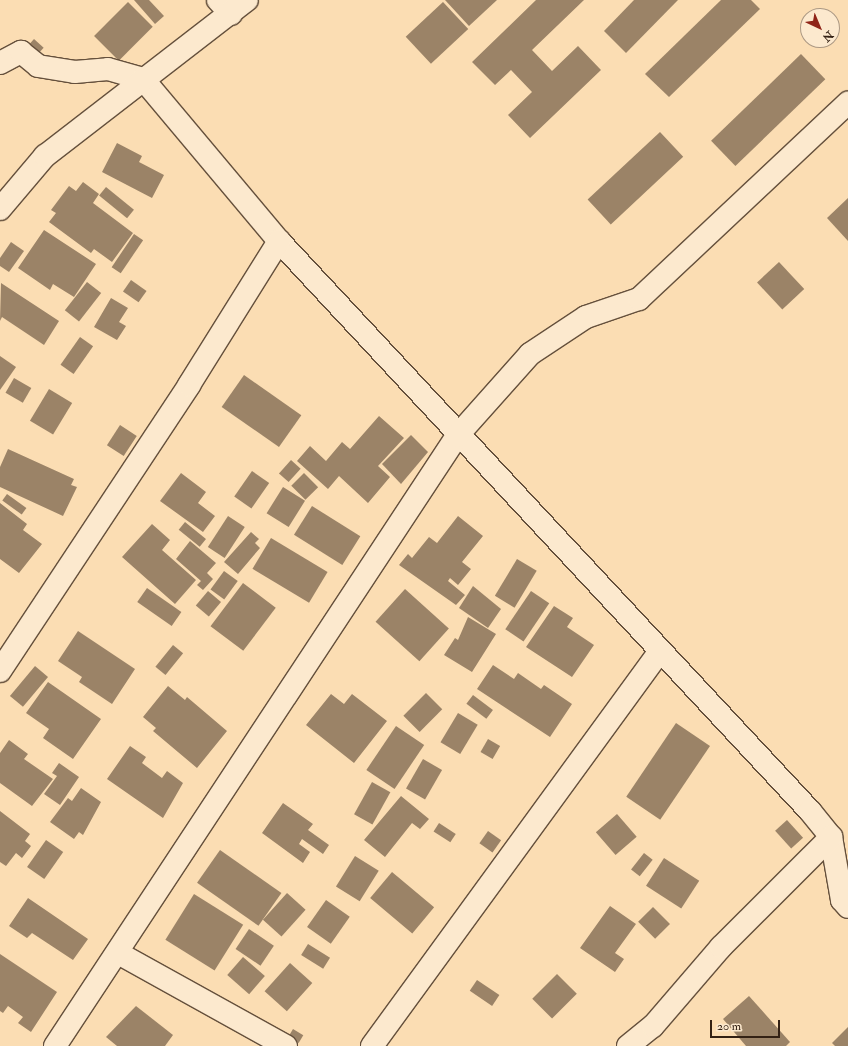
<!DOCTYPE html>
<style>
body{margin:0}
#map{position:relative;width:848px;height:1046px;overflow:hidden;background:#fbddb3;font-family:"IM FELL Double Pica",serif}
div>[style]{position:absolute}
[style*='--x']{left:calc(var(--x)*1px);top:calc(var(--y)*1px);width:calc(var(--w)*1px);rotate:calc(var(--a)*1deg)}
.building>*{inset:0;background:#9b8367;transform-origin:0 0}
.roads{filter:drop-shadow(1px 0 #65503c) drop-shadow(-1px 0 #65503c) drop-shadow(0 1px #65503c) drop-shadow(0 -1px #65503c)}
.minor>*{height:22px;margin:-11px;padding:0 11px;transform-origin:11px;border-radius:11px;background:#fce9ce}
span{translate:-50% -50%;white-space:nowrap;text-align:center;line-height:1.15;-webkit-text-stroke:4px #fce9ce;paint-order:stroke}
.north{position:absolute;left:800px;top:8px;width:40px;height:40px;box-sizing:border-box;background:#fce9ce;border:1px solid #ac9984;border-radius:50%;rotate:136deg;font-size:11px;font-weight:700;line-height:16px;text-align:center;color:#332114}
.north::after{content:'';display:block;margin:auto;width:14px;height:18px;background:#8f2418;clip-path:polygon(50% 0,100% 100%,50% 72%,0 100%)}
.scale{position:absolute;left:710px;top:1020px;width:70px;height:18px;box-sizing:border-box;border:2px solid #332114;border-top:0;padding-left:5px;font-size:12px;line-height:14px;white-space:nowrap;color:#332114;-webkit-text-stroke:3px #fce9ce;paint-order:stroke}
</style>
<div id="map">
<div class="building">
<div style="clip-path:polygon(134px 0,149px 0,164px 16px,155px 24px)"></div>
<div style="clip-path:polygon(445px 0,497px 0,469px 26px)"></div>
<div style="clip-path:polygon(536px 0,584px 0,532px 50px,552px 71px,578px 46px,601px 70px,530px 138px,508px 115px,532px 92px,511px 70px,495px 85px,472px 62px)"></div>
<div style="clip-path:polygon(634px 0,678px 0,626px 53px,604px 31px)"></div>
<div style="clip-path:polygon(721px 0,751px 0,760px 9px,669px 97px,645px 74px)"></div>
<div style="left:128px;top:2px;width:35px;height:48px;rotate:45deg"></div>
<div style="left:443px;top:2px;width:37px;height:51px;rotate:47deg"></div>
<div style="left:34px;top:39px;width:13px;height:14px;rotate:42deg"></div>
<div style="left:801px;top:54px;width:35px;height:125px;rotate:46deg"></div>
<div style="left:660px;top:132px;width:34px;height:99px;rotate:47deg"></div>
<div style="clip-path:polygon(117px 143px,142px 156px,139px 162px,164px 175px,152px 198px,102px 172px)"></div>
<div style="clip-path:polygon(83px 182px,99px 194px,93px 203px,133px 233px,112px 262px,94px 249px,91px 253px,49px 222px,56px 213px,51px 210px,69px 186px,76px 191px)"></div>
<div style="left:106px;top:187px;width:36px;height:11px;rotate:39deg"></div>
<div style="clip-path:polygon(848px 198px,848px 241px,827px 218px)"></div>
<div style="clip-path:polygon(44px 230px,96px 264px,74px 297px,53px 284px,50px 290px,18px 268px)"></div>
<div style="left:134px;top:234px;width:11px;height:40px;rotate:34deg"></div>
<div style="clip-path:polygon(11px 242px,24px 251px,9px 272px,0 266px,0 258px)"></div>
<div style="left:779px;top:262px;width:37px;height:30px;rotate:47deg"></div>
<div style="left:131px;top:280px;width:19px;height:14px;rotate:35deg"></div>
<div style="left:87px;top:282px;width:18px;height:36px;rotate:38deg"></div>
<div style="clip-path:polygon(1px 283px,59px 321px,44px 345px,2px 317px,0 321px)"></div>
<div style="clip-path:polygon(111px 298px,128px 308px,119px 322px,126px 326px,117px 340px,94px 327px)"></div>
<div style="left:80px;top:337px;width:16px;height:34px;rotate:35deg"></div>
<div style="clip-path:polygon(0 356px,16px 367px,0 390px)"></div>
<div style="left:244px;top:375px;width:70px;height:39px;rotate:35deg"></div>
<div style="left:14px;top:378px;width:20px;height:17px;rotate:30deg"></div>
<div style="left:49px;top:389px;width:27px;height:37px;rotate:31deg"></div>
<div style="clip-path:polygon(379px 416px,404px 438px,378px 466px,390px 477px,368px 503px,339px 476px,328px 489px,297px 461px,310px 446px,326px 461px,342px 442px,350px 449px)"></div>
<div style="left:120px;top:425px;width:20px;height:24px;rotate:33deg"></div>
<div style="clip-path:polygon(411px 435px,428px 452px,401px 484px,382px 464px)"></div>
<div style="clip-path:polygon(8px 449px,74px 479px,71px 485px,77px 487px,63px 516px,0 487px,0 467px)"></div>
<div style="left:291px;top:460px;width:13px;height:18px;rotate:42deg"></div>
<div style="left:252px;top:471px;width:21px;height:31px;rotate:35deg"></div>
<div style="clip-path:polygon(181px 473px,206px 492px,198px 503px,215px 516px,203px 532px,160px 501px)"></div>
<div style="left:304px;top:473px;width:20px;height:18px;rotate:45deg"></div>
<div style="left:283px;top:487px;width:26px;height:31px;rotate:32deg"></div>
<div style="left:7px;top:494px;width:24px;height:8px;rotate:36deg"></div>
<div style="clip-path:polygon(0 503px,27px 524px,23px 530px,42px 544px,19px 573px,0 559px)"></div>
<div style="left:312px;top:506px;width:57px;height:34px;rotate:32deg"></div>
<div style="left:228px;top:516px;width:20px;height:37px;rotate:33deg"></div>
<div style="clip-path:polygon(458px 516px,483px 536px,462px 562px,471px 569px,458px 585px,450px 578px,448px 581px,465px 595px,456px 605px,399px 565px,408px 554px,412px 558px,429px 537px,437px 543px)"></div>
<div style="left:185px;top:522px;width:27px;height:10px;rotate:39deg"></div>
<div style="clip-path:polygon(152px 524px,170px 540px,162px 550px,196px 580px,175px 604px,122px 557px)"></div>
<div style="clip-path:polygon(251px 532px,259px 539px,255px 543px,260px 548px,238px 574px,224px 562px)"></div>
<div style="left:271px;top:538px;width:66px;height:36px;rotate:31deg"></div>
<div style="clip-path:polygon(190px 541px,216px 563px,207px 573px,213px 579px,203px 590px,197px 585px,201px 581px,176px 559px)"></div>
<div style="left:517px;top:559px;width:23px;height:43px;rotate:31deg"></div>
<div style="left:224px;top:571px;width:17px;height:23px;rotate:36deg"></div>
<div style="left:243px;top:583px;width:41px;height:54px;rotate:37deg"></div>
<div style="clip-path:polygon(473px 586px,501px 609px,488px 628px,459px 608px)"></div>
<div style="left:147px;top:588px;width:42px;height:17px;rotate:35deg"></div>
<div style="left:405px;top:589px;width:59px;height:44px;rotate:42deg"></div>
<div style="left:208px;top:591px;width:17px;height:19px;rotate:40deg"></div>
<div style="left:531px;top:591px;width:22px;height:46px;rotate:34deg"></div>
<div style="clip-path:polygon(554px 606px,573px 618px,567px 627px,594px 645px,572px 677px,526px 647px)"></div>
<div style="clip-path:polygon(468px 617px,496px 634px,472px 672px,444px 655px,455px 638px,458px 640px)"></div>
<div style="clip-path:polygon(78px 631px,135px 669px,112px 704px,79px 682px,82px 677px,58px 661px)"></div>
<div style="left:173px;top:645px;width:13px;height:28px;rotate:39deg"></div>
<div style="clip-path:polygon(493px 665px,514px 679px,518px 673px,541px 689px,544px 685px,572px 704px,550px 737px,477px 689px)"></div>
<div style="left:35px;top:666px;width:17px;height:39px;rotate:40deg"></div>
<div style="clip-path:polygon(48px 682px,101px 719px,73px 759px,43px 738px,49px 729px,26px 713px)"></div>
<div style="clip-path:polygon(168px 686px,185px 700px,187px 697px,227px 731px,197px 768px,153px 731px,156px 728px,143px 717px)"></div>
<div style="left:426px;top:693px;width:23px;height:32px;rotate:45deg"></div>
<div style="clip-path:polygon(331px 694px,344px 704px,352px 694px,387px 721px,354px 763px,306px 725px)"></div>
<div style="left:473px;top:695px;width:25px;height:11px;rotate:37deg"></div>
<div style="left:458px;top:713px;width:23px;height:34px;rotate:31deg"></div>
<div style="left:676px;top:723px;width:41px;height:89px;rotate:34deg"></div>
<div style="left:396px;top:726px;width:34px;height:53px;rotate:34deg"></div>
<div style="left:488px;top:739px;width:14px;height:15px;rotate:30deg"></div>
<div style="clip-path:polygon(9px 740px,28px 754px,24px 759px,53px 779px,32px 806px,0 783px,0 753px)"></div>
<div style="clip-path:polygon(130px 746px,146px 757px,142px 763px,162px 778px,167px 771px,183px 783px,163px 818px,107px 779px)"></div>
<div style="left:423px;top:759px;width:22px;height:34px;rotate:30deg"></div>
<div style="clip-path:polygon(59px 763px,79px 777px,60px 805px,44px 794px,57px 776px,52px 773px)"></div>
<div style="left:372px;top:782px;width:21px;height:37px;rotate:29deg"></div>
<div style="clip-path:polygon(81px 788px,101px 802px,83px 835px,79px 832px,74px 839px,50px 822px,68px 798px,72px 801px)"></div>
<div style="clip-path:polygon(401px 796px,429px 819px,420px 829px,412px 823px,385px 857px,364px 840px)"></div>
<div style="clip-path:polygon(283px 803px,313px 824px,308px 830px,329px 845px,323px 854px,302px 839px,299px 844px,310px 852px,303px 863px,262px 833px)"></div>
<div style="clip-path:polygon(0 811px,30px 834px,25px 841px,31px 846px,22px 858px,16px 853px,6px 866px,0 862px)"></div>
<div style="left:617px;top:814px;width:30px;height:28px;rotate:49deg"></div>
<div style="left:787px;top:820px;width:24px;height:16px;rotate:48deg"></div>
<div style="left:439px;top:823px;width:20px;height:10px;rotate:33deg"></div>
<div style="left:488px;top:831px;width:16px;height:15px;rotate:35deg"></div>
<div style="left:46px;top:840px;width:21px;height:33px;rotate:35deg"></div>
<div style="left:220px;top:850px;width:75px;height:40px;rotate:35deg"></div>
<div style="left:644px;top:853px;width:11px;height:21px;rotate:38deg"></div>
<div style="left:355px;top:856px;width:28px;height:36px;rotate:32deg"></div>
<div style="left:664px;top:858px;width:42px;height:33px;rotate:33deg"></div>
<div style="left:392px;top:872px;width:55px;height:34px;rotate:40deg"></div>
<div style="left:287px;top:893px;width:25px;height:36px;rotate:42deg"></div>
<div style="left:194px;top:894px;width:58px;height:54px;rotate:32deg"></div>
<div style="clip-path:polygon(28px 898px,88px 939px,73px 960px,32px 933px,27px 938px,9px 926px)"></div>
<div style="left:326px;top:900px;width:29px;height:33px;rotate:35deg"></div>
<div style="clip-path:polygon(610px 906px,636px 924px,615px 953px,624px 959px,615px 972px,580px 948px)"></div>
<div style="left:653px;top:907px;width:24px;height:21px;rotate:45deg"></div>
<div style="left:249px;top:929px;width:30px;height:24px;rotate:34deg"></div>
<div style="left:308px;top:944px;width:26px;height:13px;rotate:32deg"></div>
<div style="clip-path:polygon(0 954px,57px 992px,31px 1032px,18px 1023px,23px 1017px,8px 1006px,3px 1013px,0 1011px)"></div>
<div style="left:243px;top:957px;width:29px;height:24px;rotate:41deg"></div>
<div style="left:290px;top:963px;width:30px;height:38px;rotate:42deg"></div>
<div style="left:557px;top:974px;width:28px;height:35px;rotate:45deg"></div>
<div style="left:477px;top:980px;width:27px;height:13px;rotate:34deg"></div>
<div style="clip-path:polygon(749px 996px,790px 1042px,786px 1046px,746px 1046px,723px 1019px)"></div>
<div style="clip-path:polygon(136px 1006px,173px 1035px,165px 1046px,117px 1046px,106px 1037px)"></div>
<div style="clip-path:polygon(848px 1027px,848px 1046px,835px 1046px,832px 1043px)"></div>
<div style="left:293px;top:1029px;width:12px;height:9px;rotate:31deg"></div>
</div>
<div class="roads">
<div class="minor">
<div style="--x:218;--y:0;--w:19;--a:47"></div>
<div style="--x:0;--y:63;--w:24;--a:-28"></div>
<div style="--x:21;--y:52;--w:22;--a:39"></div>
<div style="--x:38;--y:66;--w:37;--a:9"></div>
<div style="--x:75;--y:72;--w:33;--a:-5"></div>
<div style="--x:108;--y:69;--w:36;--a:16"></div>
<div style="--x:143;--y:79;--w:212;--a:50"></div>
<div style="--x:279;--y:241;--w:779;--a:47.03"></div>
<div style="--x:810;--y:811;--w:33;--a:51"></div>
<div style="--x:831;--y:837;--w:64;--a:80.1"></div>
<div style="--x:842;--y:900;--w:9;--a:49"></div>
<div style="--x:0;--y:209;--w:70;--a:-49.7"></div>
<div style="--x:45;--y:156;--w:255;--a:-37.7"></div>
<div style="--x:0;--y:671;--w:343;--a:-56.5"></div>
<div style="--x:189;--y:385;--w:170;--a:-58"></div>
<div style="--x:118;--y:953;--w:192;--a:29"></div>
<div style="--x:55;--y:1046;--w:731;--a:-56.61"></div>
<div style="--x:457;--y:436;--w:110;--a:-48.3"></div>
<div style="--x:530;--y:354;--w:67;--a:-33.5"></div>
<div style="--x:586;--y:317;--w:56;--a:-18.8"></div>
<div style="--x:639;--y:299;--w:287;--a:-43.2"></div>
<div style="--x:372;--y:1046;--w:487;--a:-53.9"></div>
<div style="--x:628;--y:1046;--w:32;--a:-39"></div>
<div style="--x:653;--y:1026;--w:104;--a:-49.3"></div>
<div style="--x:721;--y:947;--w:156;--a:-45"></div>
</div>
</div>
<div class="north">N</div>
<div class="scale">20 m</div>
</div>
